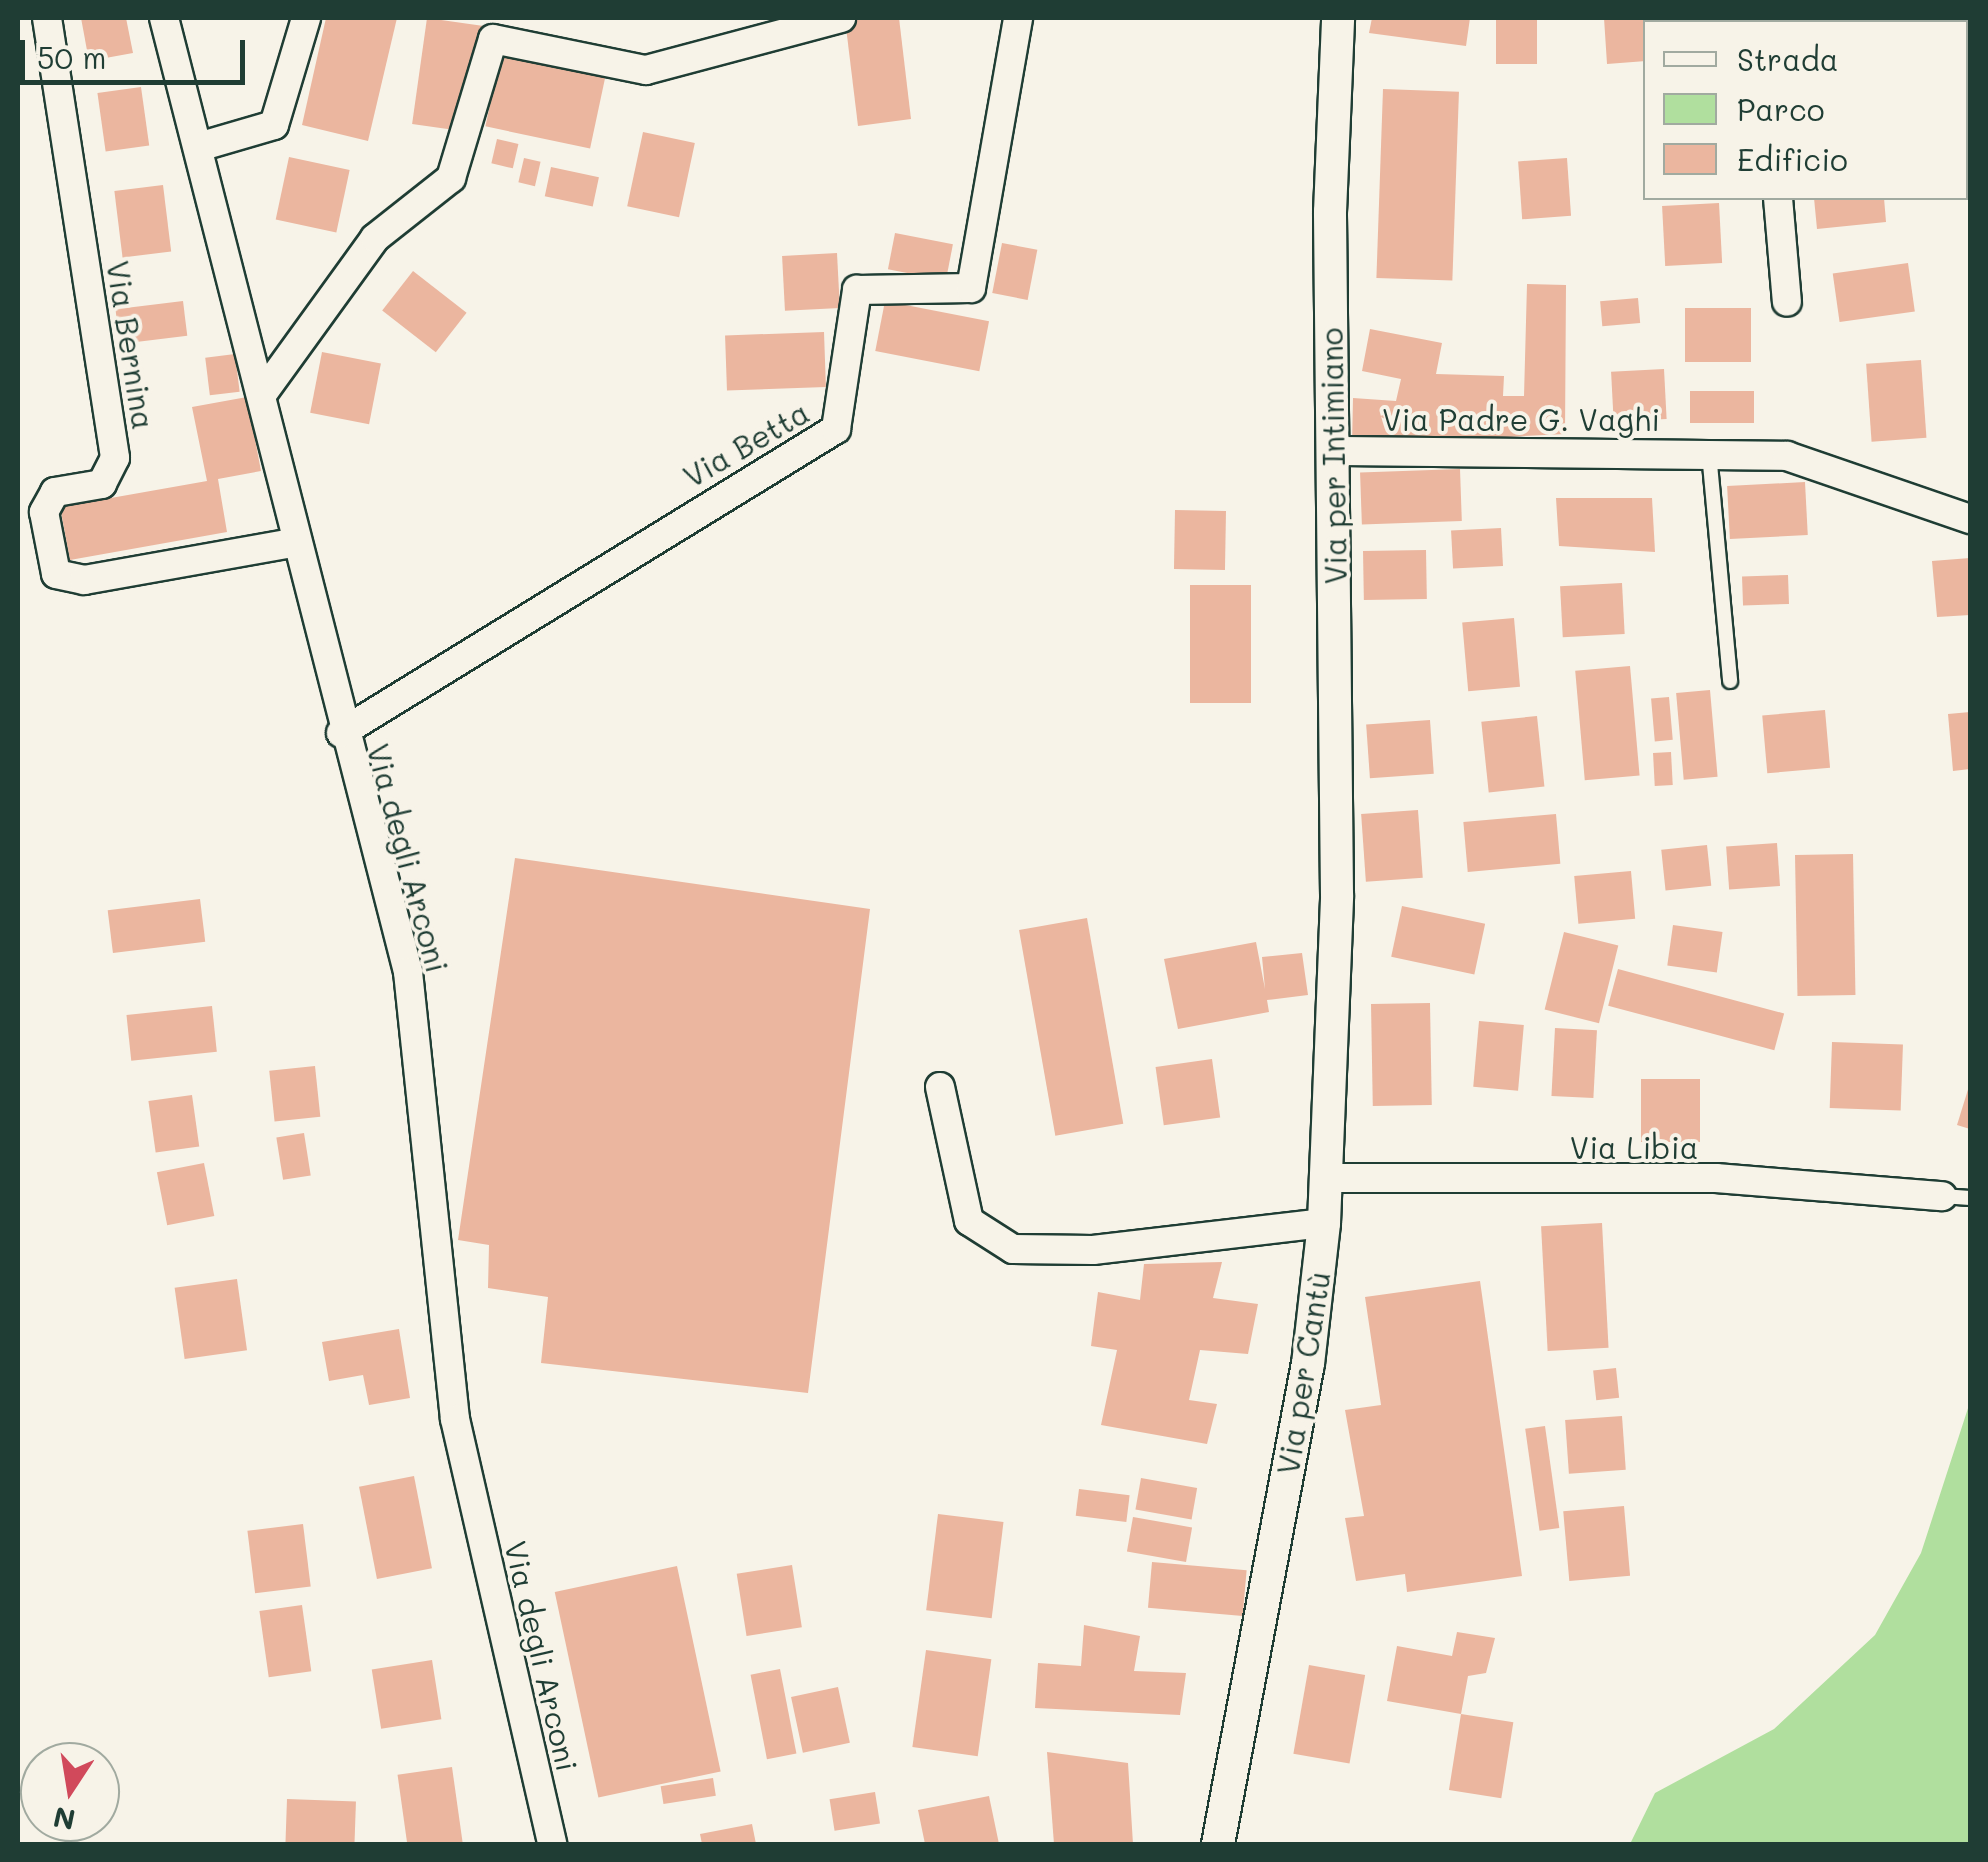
<!DOCTYPE html>
<meta charset="utf-8">
<style>
body{margin:0}
#map{position:relative;width:1988px;height:1862px;overflow:hidden;background:#f7f3e8;font-family:Mali,sans-serif}
div>[style]{position:absolute}
[style*='--x']{left:calc(var(--x)*1px);top:calc(var(--y)*1px);width:calc(var(--w)*1px);rotate:calc(var(--a)*1deg)}
.green>*{inset:0;background:#b0df9e}
.building>*{inset:0;background:#ebb69f;transform-origin:0 0}
.roads{filter:drop-shadow(2px 0 #1f3d34) drop-shadow(-2px 0 #1f3d34) drop-shadow(0 2px #1f3d34) drop-shadow(0 -2px #1f3d34)}
.service>*{height:14px;margin:-7px;padding:0 7px;transform-origin:7px;border-radius:7px;background:#f7f3e8}
.minor>*{height:28px;margin:-14px;padding:0 14px;transform-origin:14px;border-radius:14px;background:#f7f3e8}
.tertiary>*{height:32px;margin:-16px;padding:0 16px;transform-origin:16px;border-radius:16px;background:#f7f3e8}
span{translate:-50% -50%;white-space:nowrap;text-align:center;line-height:1.15;-webkit-text-stroke:8px #f7f3e8;paint-order:stroke}
.street-label{font-size:30px;color:#1f3d34}
.frame{position:absolute;inset:0;border:20px solid #1f3d34;pointer-events:none}
.legend{position:absolute;left:1643px;top:20px;width:325px;height:180px;box-sizing:border-box;background:#f7f3e8;border:2px solid #a1aaa0;margin:0;padding:12px 18px;list-style:none;font-size:30px;color:#1f3d34}
.legend li{display:flex;align-items:center;gap:20px;height:50px}
.legend b{width:50px;border:2px solid #a1aaa0}
.north{position:absolute;left:20px;top:1742px;width:100px;height:100px;box-sizing:border-box;background:#f7f3e8;border:2px solid #a1aaa0;border-radius:50%;rotate:192deg;font-size:28px;font-weight:700;line-height:40px;text-align:center;color:#1f3d34}
.north::after{content:'';display:block;margin:auto;width:35px;height:45px;background:#d1495b;clip-path:polygon(50% 0,100% 100%,50% 72%,0 100%)}
.scale{position:absolute;left:20px;top:40px;width:225px;height:45px;box-sizing:border-box;border:5px solid #1f3d34;border-top:0;padding-left:12px;font-size:30px;line-height:35px;white-space:nowrap;color:#1f3d34;-webkit-text-stroke:8px #f7f3e8;paint-order:stroke}
</style>
<div id="map">
<div class="green">
<div style="clip-path:polygon(1970px 1402px,1970px 1844px,1630px 1844px,1655px 1793px,1774px 1729px,1875px 1635px,1921px 1553px)"></div>
</div>
<div class="building">
<div style="clip-path:polygon(81px 18px,126px 18px,133px 53px,89px 61px)"></div>
<div style="clip-path:polygon(326px 18px,397px 18px,368px 141px,302px 125px)"></div>
<div style="left:427px;top:18px;width:59px;height:107px;rotate:8deg"></div>
<div style="clip-path:polygon(859px 18px,899px 18px,911px 119px,858px 126px,845px 19px)"></div>
<div style="clip-path:polygon(1372px 18px,1470px 18px,1466px 46px,1369px 33px)"></div>
<div style="left:1496px;top:18px;width:41px;height:46px"></div>
<div style="clip-path:polygon(1604px 18px,1674px 18px,1674px 22px,1646px 22px,1646px 61px,1607px 64px)"></div>
<div style="clip-path:polygon(1956px 18px,1970px 18px,1970px 65px,1966px 22px)"></div>
<div style="left:501px;top:53px;width:107px;height:75px;rotate:12deg"></div>
<div style="left:141px;top:87px;width:59px;height:44px;rotate:82deg"></div>
<div style="left:1383px;top:89px;width:76px;height:189px;rotate:2deg"></div>
<div style="left:643px;top:132px;width:53px;height:76px;rotate:12deg"></div>
<div style="left:497px;top:139px;width:22px;height:25px;rotate:13deg"></div>
<div style="left:289px;top:157px;width:62px;height:64px;rotate:12deg"></div>
<div style="left:524px;top:158px;width:17px;height:25px;rotate:13deg"></div>
<div style="left:1567px;top:158px;width:58px;height:49px;rotate:86deg"></div>
<div style="left:551px;top:167px;width:49px;height:30px;rotate:12deg"></div>
<div style="left:163px;top:185px;width:67px;height:49px;rotate:83deg"></div>
<div style="clip-path:polygon(1814px 198px,1884px 198px,1886px 222px,1817px 229px)"></div>
<div style="left:1719px;top:203px;width:60px;height:57px;rotate:87deg"></div>
<div style="left:895px;top:233px;width:59px;height:37px;rotate:11deg"></div>
<div style="left:1002px;top:243px;width:36px;height:51px;rotate:11deg"></div>
<div style="left:837px;top:253px;width:55px;height:55px;rotate:87deg"></div>
<div style="left:1908px;top:263px;width:49px;height:76px;rotate:82deg"></div>
<div style="left:413px;top:271px;width:68px;height:50px;rotate:38deg"></div>
<div style="clip-path:polygon(1527px 284px,1566px 285px,1565px 434px,1352px 445px,1353px 398px,1396px 401px,1401px 379px,1362px 371px,1370px 329px,1442px 343px,1436px 374px,1504px 376px,1503px 396px,1524px 396px)"></div>
<div style="left:1638px;top:298px;width:25px;height:38px;rotate:85deg"></div>
<div style="left:183px;top:301px;width:35px;height:68px;rotate:83deg"></div>
<div style="left:885px;top:301px;width:106px;height:51px;rotate:11deg"></div>
<div style="left:1685px;top:308px;width:66px;height:54px"></div>
<div style="left:824px;top:332px;width:55px;height:99px;rotate:88deg"></div>
<div style="left:322px;top:352px;width:60px;height:62px;rotate:11deg"></div>
<div style="left:235px;top:354px;width:38px;height:30px;rotate:83deg"></div>
<div style="left:1921px;top:360px;width:78px;height:55px;rotate:86deg"></div>
<div style="left:1664px;top:369px;width:50px;height:53px;rotate:87deg"></div>
<div style="left:1690px;top:391px;width:64px;height:32px"></div>
<div style="clip-path:polygon(247px 397px,261px 471px,218px 479px,227px 532px,70px 560px,60px 507px,207px 481px,192px 407px)"></div>
<div style="left:1460px;top:469px;width:52px;height:100px;rotate:88deg"></div>
<div style="left:1805px;top:482px;width:53px;height:78px;rotate:87deg"></div>
<div style="clip-path:polygon(1556px 498px,1652px 498px,1655px 552px,1559px 546px)"></div>
<div style="left:1175px;top:510px;width:51px;height:59px;rotate:1deg"></div>
<div style="left:1501px;top:528px;width:38px;height:50px;rotate:87deg"></div>
<div style="left:1426px;top:550px;width:49px;height:63px;rotate:89deg"></div>
<div style="clip-path:polygon(1970px 558px,1970px 615px,1937px 617px,1932px 561px)"></div>
<div style="left:1788px;top:575px;width:29px;height:46px;rotate:88deg"></div>
<div style="left:1622px;top:583px;width:51px;height:62px;rotate:87deg"></div>
<div style="left:1190px;top:585px;width:61px;height:118px"></div>
<div style="left:1514px;top:618px;width:69px;height:52px;rotate:85deg"></div>
<div style="left:1630px;top:666px;width:110px;height:55px;rotate:85deg"></div>
<div style="left:1710px;top:690px;width:87px;height:34px;rotate:85deg"></div>
<div style="left:1669px;top:697px;width:43px;height:18px;rotate:85deg"></div>
<div style="left:1825px;top:710px;width:58px;height:63px;rotate:85deg"></div>
<div style="clip-path:polygon(1970px 712px,1970px 769px,1953px 771px,1948px 714px)"></div>
<div style="left:1537px;top:716px;width:71px;height:56px;rotate:84deg"></div>
<div style="left:1430px;top:720px;width:54px;height:64px;rotate:86deg"></div>
<div style="left:1671px;top:752px;width:33px;height:18px;rotate:87deg"></div>
<div style="left:1418px;top:810px;width:68px;height:57px;rotate:86deg"></div>
<div style="left:1556px;top:814px;width:50px;height:93px;rotate:85deg"></div>
<div style="left:1777px;top:843px;width:43px;height:51px;rotate:86deg"></div>
<div style="left:1707px;top:845px;width:41px;height:46px;rotate:84deg"></div>
<div style="left:1853px;top:854px;width:141px;height:58px;rotate:89deg"></div>
<div style="clip-path:polygon(515px 858px,870px 909px,808px 1393px,541px 1363px,548px 1297px,488px 1288px,489px 1245px,458px 1240px)"></div>
<div style="left:1631px;top:871px;width:48px;height:57px;rotate:85deg"></div>
<div style="left:200px;top:899px;width:43px;height:93px;rotate:83deg"></div>
<div style="left:1402px;top:906px;width:85px;height:52px;rotate:12deg"></div>
<div style="left:1087px;top:918px;width:209px;height:69px;rotate:80deg"></div>
<div style="left:1673px;top:925px;width:50px;height:41px;rotate:8deg"></div>
<div style="left:1564px;top:932px;width:56px;height:80px;rotate:14deg"></div>
<div style="clip-path:polygon(1256px 942px,1265px 989px,1262px 957px,1302px 953px,1308px 995px,1267px 1000px,1269px 1012px,1178px 1029px,1164px 959px)"></div>
<div style="left:1618px;top:969px;width:172px;height:38px;rotate:15deg"></div>
<div style="left:1430px;top:1003px;width:102px;height:59px;rotate:89deg"></div>
<div style="left:212px;top:1006px;width:46px;height:86px;rotate:84deg"></div>
<div style="left:1479px;top:1021px;width:45px;height:66px;rotate:5deg"></div>
<div style="left:1555px;top:1028px;width:42px;height:68px;rotate:3deg"></div>
<div style="left:1832px;top:1042px;width:71px;height:66px;rotate:2deg"></div>
<div style="left:1212px;top:1059px;width:59px;height:57px;rotate:82deg"></div>
<div style="left:315px;top:1066px;width:51px;height:46px;rotate:84deg"></div>
<div style="left:1641px;top:1079px;width:59px;height:63px"></div>
<div style="clip-path:polygon(1970px 1083px,1970px 1129px,1957px 1125px)"></div>
<div style="left:192px;top:1095px;width:52px;height:44px;rotate:82deg"></div>
<div style="left:304px;top:1133px;width:43px;height:28px;rotate:81deg"></div>
<div style="left:204px;top:1163px;width:54px;height:48px;rotate:79deg"></div>
<div style="left:1602px;top:1223px;width:125px;height:61px;rotate:87deg"></div>
<div style="clip-path:polygon(1222px 1262px,1213px 1298px,1258px 1304px,1248px 1354px,1200px 1350px,1189px 1400px,1217px 1404px,1207px 1444px,1101px 1425px,1117px 1350px,1091px 1346px,1098px 1292px,1140px 1300px,1144px 1264px)"></div>
<div style="left:237px;top:1279px;width:72px;height:63px;rotate:82deg"></div>
<div style="clip-path:polygon(1480px 1281px,1522px 1576px,1407px 1592px,1405px 1574px,1356px 1581px,1345px 1518px,1364px 1516px,1345px 1410px,1381px 1405px,1365px 1297px)"></div>
<div style="clip-path:polygon(399px 1329px,410px 1398px,369px 1405px,363px 1375px,329px 1381px,322px 1342px)"></div>
<div style="left:1616px;top:1368px;width:30px;height:23px;rotate:84deg"></div>
<div style="left:1622px;top:1416px;width:54px;height:57px;rotate:86deg"></div>
<div style="left:1545px;top:1426px;width:103px;height:20px;rotate:82deg"></div>
<div style="left:414px;top:1476px;width:94px;height:56px;rotate:79deg"></div>
<div style="left:1141px;top:1478px;width:57px;height:32px;rotate:10deg"></div>
<div style="left:1079px;top:1489px;width:51px;height:27px;rotate:7deg"></div>
<div style="left:1624px;top:1506px;width:70px;height:61px;rotate:85deg"></div>
<div style="left:938px;top:1514px;width:66px;height:97px;rotate:7deg"></div>
<div style="left:1133px;top:1517px;width:60px;height:35px;rotate:10deg"></div>
<div style="left:303px;top:1524px;width:63px;height:56px;rotate:83deg"></div>
<div style="left:1152px;top:1562px;width:95px;height:46px;rotate:5deg"></div>
<div style="left:792px;top:1565px;width:63px;height:56px;rotate:81deg"></div>
<div style="left:677px;top:1566px;width:210px;height:125px;rotate:78deg"></div>
<div style="left:302px;top:1605px;width:67px;height:43px;rotate:82deg"></div>
<div style="clip-path:polygon(1084px 1625px,1140px 1636px,1134px 1671px,1186px 1673px,1180px 1715px,1035px 1708px,1038px 1663px,1081px 1666px)"></div>
<div style="clip-path:polygon(1457px 1632px,1495px 1638px,1486px 1673px,1468px 1676px,1461px 1714px,1387px 1701px,1397px 1646px,1452px 1656px)"></div>
<div style="left:926px;top:1650px;width:66px;height:98px;rotate:8deg"></div>
<div style="left:432px;top:1660px;width:60px;height:61px;rotate:81deg"></div>
<div style="left:1309px;top:1665px;width:57px;height:90px;rotate:10deg"></div>
<div style="left:780px;top:1669px;width:86px;height:30px;rotate:79deg"></div>
<div style="left:838px;top:1687px;width:57px;height:48px;rotate:78deg"></div>
<div style="left:1461px;top:1714px;width:53px;height:77px;rotate:9deg"></div>
<div style="clip-path:polygon(1047px 1752px,1128px 1763px,1133px 1844px,1054px 1844px)"></div>
<div style="left:452px;top:1767px;width:78px;height:55px;rotate:82deg"></div>
<div style="left:713px;top:1778px;width:18px;height:53px;rotate:81deg"></div>
<div style="left:875px;top:1792px;width:32px;height:46px;rotate:81deg"></div>
<div style="clip-path:polygon(989px 1796px,999px 1844px,925px 1844px,918px 1810px)"></div>
<div style="left:287px;top:1799px;width:69px;height:45px;rotate:2deg"></div>
<div style="clip-path:polygon(752px 1824px,756px 1844px,702px 1844px,700px 1834px)"></div>
</div>
<div class="roads">
<div class="service">
<div style="--x:1709;--y:453;--w:229;--a:84.7"></div>
<div style="--x:1942;--y:1196;--w:28;--a:4"></div>
</div>
<div class="minor">
<div style="--x:47;--y:18;--w:445;--a:81.2"></div>
<div style="--x:115;--y:458;--w:29;--a:117"></div>
<div style="--x:102;--y:484;--w:48;--a:170.3"></div>
<div style="--x:55;--y:492;--w:23;--a:119"></div>
<div style="--x:44;--y:512;--w:63;--a:79"></div>
<div style="--x:56;--y:574;--w:29;--a:12"></div>
<div style="--x:84;--y:580;--w:216;--a:-10.1"></div>
<div style="--x:164;--y:18;--w:985;--a:75.65"></div>
<div style="--x:408;--y:972;--w:449;--a:84"></div>
<div style="--x:455;--y:1419;--w:436;--a:77.1"></div>
<div style="--x:1763;--y:18;--w:4;--a:90"></div>
<div style="--x:202;--y:146;--w:75;--a:-16.3"></div>
<div style="--x:274;--y:125;--w:112;--a:-73.3"></div>
<div style="--x:1778;--y:198;--w:104;--a:85.1"></div>
<div style="--x:263;--y:393;--w:191;--a:-54.1"></div>
<div style="--x:375;--y:238;--w:97;--a:-38.3"></div>
<div style="--x:451;--y:178;--w:145;--a:-73.2"></div>
<div style="--x:493;--y:39;--w:156;--a:11.5"></div>
<div style="--x:646;--y:70;--w:202;--a:-14.9"></div>
<div style="--x:1333;--y:451;--w:454;--a:0.6"></div>
<div style="--x:1787;--y:456;--w:194;--a:19"></div>
<div style="--x:341;--y:733;--w:581;--a:-31.56"></div>
<div style="--x:836;--y:429;--w:141;--a:-81.4"></div>
<div style="--x:857;--y:290;--w:114;--a:-1"></div>
<div style="--x:971;--y:288;--w:274;--a:-80.1"></div>
<div style="--x:940;--y:1087;--w:137;--a:77.8"></div>
<div style="--x:969;--y:1221;--w:52;--a:32.5"></div>
<div style="--x:1013;--y:1249;--w:80;--a:0.7"></div>
<div style="--x:1093;--y:1250;--w:233;--a:-6.7"></div>
<div style="--x:1326;--y:1178;--w:390;--a:0"></div>
<div style="--x:1716;--y:1178;--w:227;--a:4.6"></div>
</div>
<div class="tertiary">
<div style="--x:1218;--y:1844;--w:488;--a:-79.4"></div>
<div style="--x:1308;--y:1364;--w:142;--a:-83.5"></div>
<div style="--x:1324;--y:1223;--w:328;--a:-87.7"></div>
<div style="--x:1337;--y:895;--w:683;--a:-90.59"></div>
<div style="--x:1330;--y:212;--w:194;--a:-87.6"></div>
</div>
</div>
<div class="street-label">
<span style="left:131px;top:345px;rotate:81deg">Via Bernina</span>
<span style="left:1521px;top:419px">Via Padre G. Vaghi</span>
<span style="left:746px;top:444px;rotate:-30deg">Via Betta</span>
<span style="left:1333px;top:456px;rotate:-91deg">Via per Intimiano</span>
<span style="left:408px;top:858px;rotate:75deg">Via degli Arconi</span>
<span style="left:1634px;top:1147px">Via Libia</span>
<span style="left:1303px;top:1373px;rotate:-81deg">Via per Cantù</span>
<span style="left:542px;top:1656px;rotate:77deg">Via degli Arconi</span>
</div>
<div class="frame"></div>
<ul class="legend">
<li><b style="height:12px;background:#f7f3e8"></b>Strada</li>
<li><b style="height:28px;background:#b0df9e"></b>Parco</li>
<li><b style="height:28px;background:#ebb69f"></b>Edificio</li>
</ul>
<div class="north">N</div>
<div class="scale">50 m</div>
</div>
